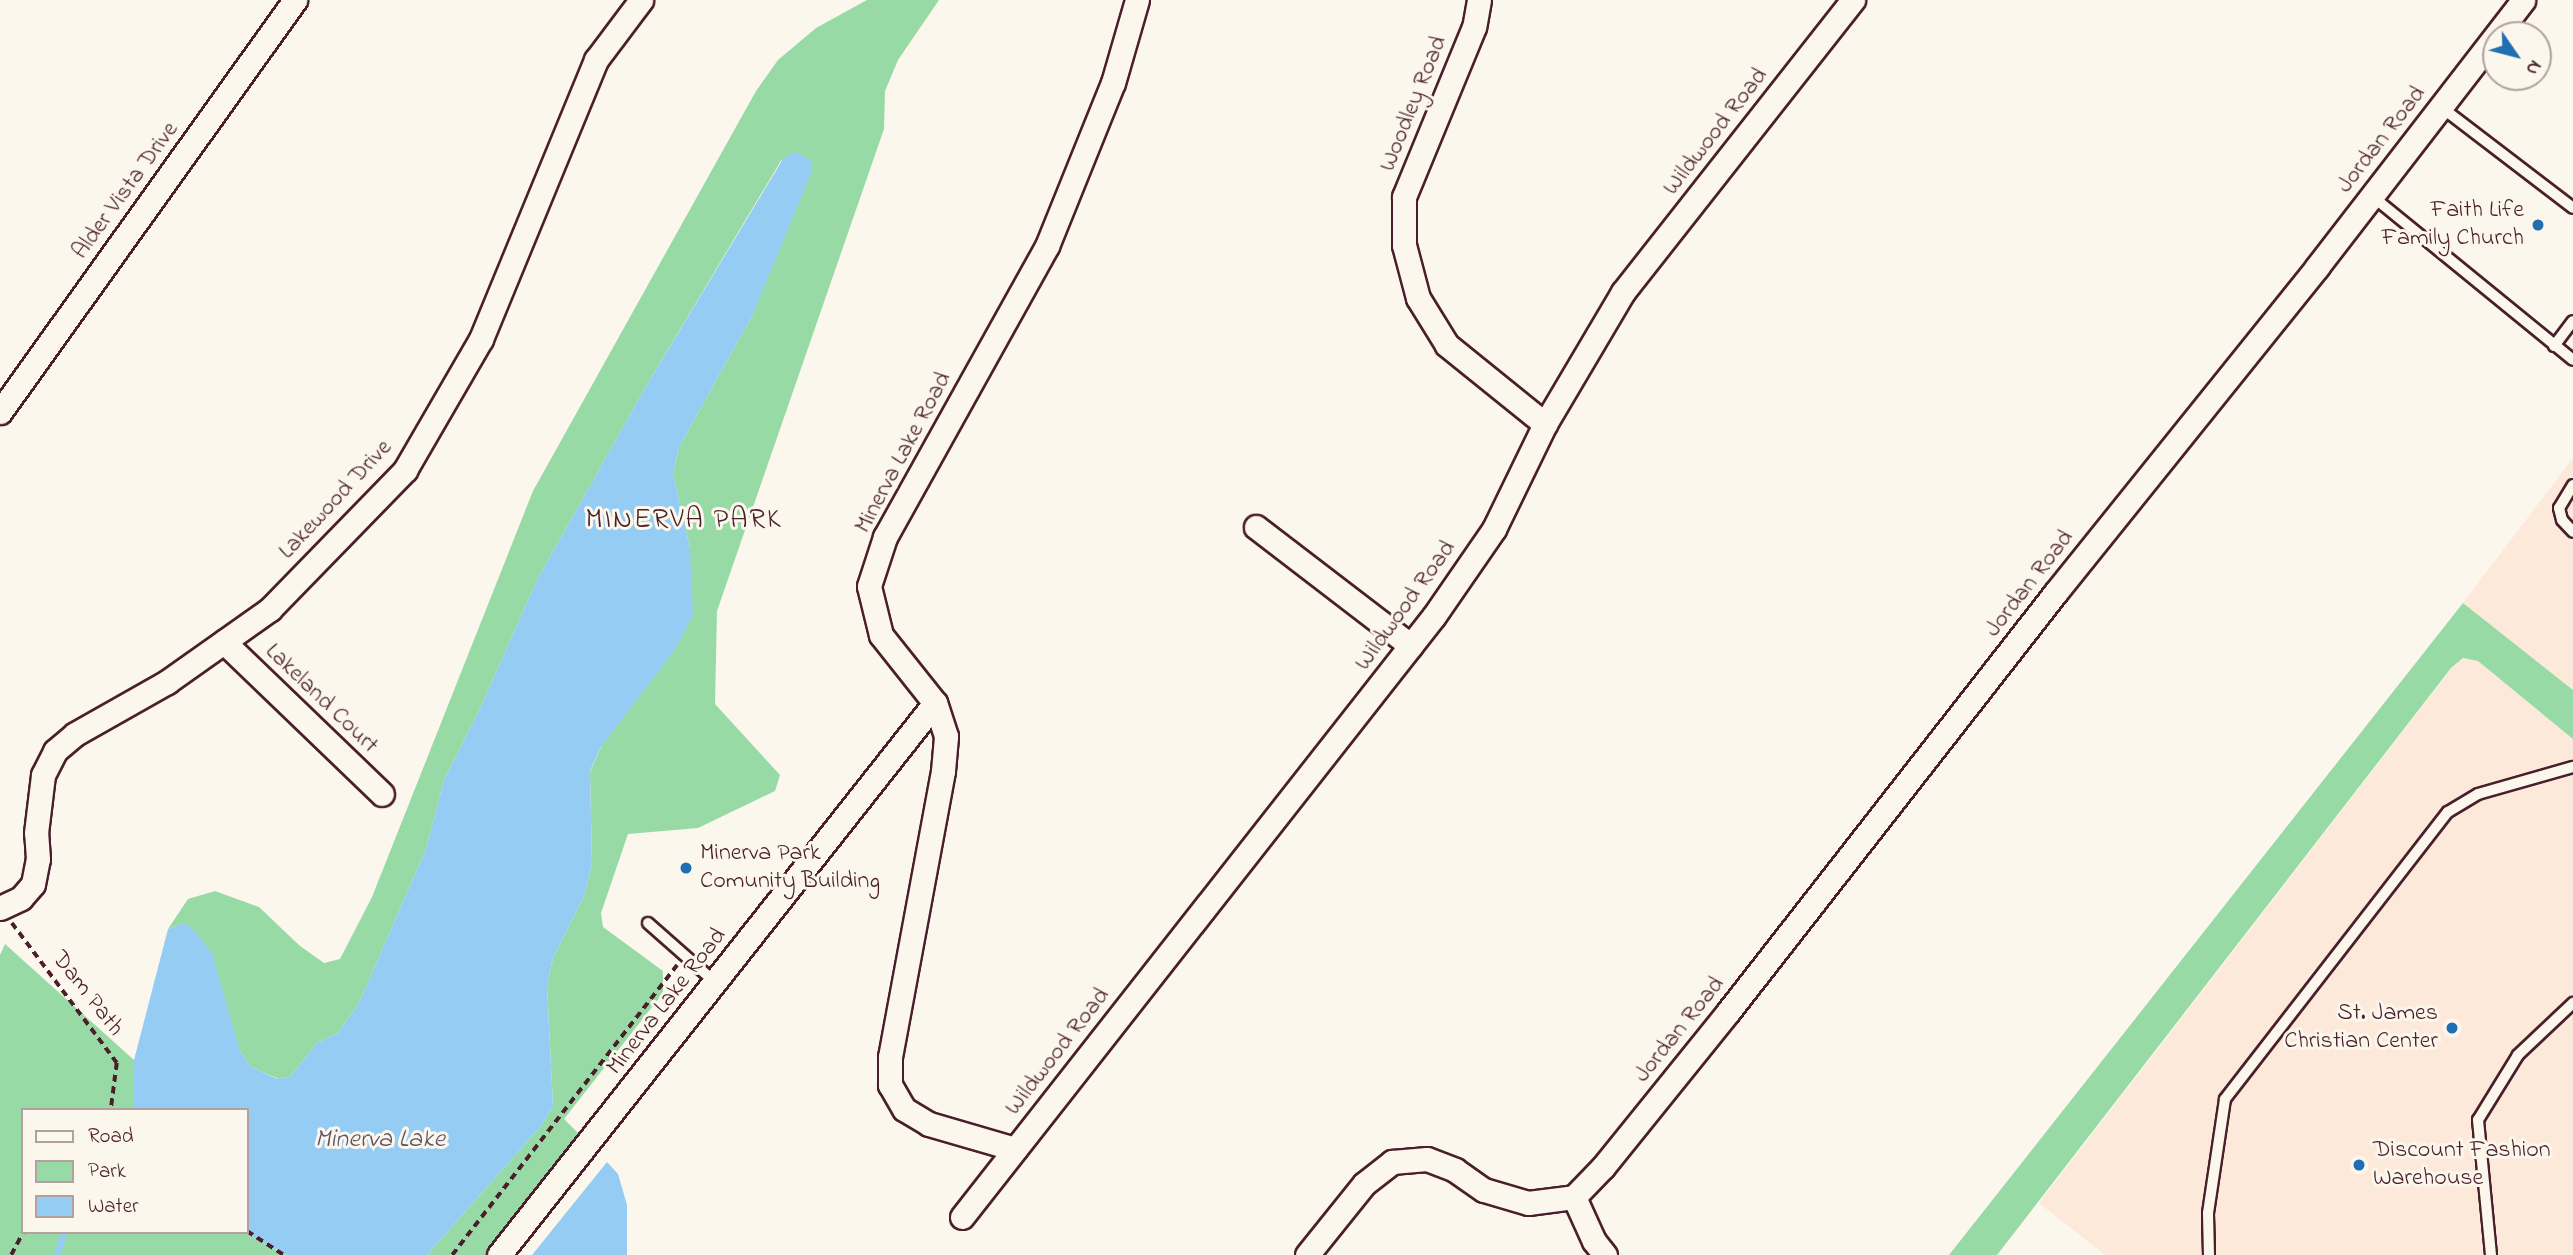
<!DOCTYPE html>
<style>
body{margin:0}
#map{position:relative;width:2573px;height:1255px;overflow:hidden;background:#fbf7ec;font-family:"Indie Flower",sans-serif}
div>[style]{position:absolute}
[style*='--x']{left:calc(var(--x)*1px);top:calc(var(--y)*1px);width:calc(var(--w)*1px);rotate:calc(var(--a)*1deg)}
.built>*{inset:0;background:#fce9da}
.green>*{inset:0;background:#98daa5}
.water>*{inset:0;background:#94ccf3}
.stream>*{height:6px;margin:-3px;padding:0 3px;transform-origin:3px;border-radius:3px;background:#94ccf3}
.path>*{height:3.5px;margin-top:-1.75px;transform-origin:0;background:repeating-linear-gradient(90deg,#4a1f2b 0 7px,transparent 0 12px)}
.roads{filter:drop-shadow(2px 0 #4a1f2b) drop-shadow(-2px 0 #4a1f2b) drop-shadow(0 2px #4a1f2b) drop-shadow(0 -2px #4a1f2b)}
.lane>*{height:10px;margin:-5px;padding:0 5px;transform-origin:5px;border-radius:5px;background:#fbf7ec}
.street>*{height:23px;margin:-11.5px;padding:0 11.5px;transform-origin:11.5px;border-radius:11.5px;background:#fbf7ec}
.dots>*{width:19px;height:19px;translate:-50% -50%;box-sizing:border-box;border:4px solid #fbf7ec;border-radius:50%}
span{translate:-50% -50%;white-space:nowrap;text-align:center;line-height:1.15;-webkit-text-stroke:6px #fbf7ec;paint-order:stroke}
.street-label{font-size:24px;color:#4a1f2b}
.poi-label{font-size:24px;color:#4a1f2b}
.right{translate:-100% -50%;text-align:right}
.left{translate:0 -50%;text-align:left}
.water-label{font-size:26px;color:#605367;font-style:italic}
.quarter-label{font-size:28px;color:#4a1f2b;letter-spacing:2px}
.legend{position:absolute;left:21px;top:1108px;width:228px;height:126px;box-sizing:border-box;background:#fbf7ec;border:2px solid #b4a19f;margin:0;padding:9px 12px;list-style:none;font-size:21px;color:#4a1f2b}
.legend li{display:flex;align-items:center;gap:14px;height:35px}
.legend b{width:35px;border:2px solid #b4a19f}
.north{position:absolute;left:2482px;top:21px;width:70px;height:70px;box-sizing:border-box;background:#fbf7ec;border:2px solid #b4a19f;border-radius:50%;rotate:125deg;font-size:19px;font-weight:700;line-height:28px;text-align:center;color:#4a1f2b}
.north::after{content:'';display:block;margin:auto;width:24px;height:32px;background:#1f6fb2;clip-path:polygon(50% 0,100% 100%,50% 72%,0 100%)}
</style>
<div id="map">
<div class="built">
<div style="clip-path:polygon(2573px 458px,2573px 690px,2463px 603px)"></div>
<div style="clip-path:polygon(2463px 658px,2478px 661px,2573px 739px,2573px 1255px,2105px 1255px,2039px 1203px,2451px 669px)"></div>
</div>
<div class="green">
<div style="clip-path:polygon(867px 0,939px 0,898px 60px,885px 91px,884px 129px,717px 611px,715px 704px,780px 775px,775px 791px,698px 828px,628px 834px,601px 913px,603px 927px,663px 971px,663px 993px,564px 1119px,581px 1136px,487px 1255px,427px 1255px,541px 1126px,553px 1106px,547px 986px,553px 958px,585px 894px,592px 863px,590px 772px,690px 548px,673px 474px,679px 447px,753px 314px,782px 159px,648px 383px,537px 580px,479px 711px,444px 780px,426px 849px,359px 1003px,338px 1033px,317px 1043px,290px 1077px,279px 1079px,251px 1067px,240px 1051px,185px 923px,168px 929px,188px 899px,215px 891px,259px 907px,300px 946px,324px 963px,340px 959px,372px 897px,533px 491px,756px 91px,778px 60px,816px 28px)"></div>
<div style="clip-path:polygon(2463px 603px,2573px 690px,2573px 739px,2478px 661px,2463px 658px,2451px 668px,1997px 1255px,1949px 1255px)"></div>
<div style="clip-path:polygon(5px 944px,134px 1060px,134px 1110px,23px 1110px,23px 1232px,243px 1232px,286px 1255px,0 1255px,0 955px)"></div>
</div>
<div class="water">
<div style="clip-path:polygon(795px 152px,811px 160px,812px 171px,753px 314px,679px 447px,673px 474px,690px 548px,693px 615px,676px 648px,601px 747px,590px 771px,592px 863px,585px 894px,553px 958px,547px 986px,553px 1106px,541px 1126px,427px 1255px,286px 1255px,243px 1232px,247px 1232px,247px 1110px,134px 1110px,134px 1060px,168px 929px,185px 923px,194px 930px,212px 953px,240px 1051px,251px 1067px,278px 1079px,290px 1077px,317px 1043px,338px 1033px,359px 1003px,426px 849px,444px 780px,479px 711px,537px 580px,648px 383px,783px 159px)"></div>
<div style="clip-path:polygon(607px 1162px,618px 1174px,627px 1205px,627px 1255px,532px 1255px)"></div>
</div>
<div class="stream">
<div style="--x:57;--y:1255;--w:24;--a:-71"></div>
</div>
<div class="path">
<div style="--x:12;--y:923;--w:175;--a:53.1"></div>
<div style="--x:117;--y:1063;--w:47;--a:97.3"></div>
<div style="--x:247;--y:1231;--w:44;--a:33"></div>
<div style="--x:11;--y:1255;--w:26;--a:-62"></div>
<div style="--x:452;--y:1255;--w:367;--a:-52.2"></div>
</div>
<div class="roads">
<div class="lane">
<div style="--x:2441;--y:107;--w:166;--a:37.4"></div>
<div style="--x:2372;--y:196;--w:259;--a:39.2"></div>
<div style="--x:2554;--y:346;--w:31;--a:-53"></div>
<div style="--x:2573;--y:485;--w:27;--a:121"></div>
<div style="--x:2559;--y:508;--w:12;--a:76"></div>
<div style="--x:2562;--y:520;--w:16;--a:47"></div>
<div style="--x:648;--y:923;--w:91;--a:41.4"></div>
<div style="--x:2209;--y:1255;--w:42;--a:-91.4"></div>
<div style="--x:2208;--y:1213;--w:115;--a:-81.5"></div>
<div style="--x:2225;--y:1099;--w:363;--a:-52.2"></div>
<div style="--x:2448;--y:812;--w:35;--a:-31"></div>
<div style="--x:2478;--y:794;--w:99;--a:-15.9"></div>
<div style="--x:2491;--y:1255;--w:136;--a:-95.5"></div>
<div style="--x:2478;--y:1120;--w:76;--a:-58.4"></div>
<div style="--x:2518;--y:1055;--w:76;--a:-43.4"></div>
</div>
<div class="street">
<div style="--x:1479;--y:0;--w:27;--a:100"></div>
<div style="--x:1474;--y:27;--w:184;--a:112.4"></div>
<div style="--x:1404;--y:197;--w:48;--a:90"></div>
<div style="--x:1404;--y:245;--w:55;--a:75.2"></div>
<div style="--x:1418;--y:298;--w:55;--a:58.3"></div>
<div style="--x:1447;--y:345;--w:126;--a:38.9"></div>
<div style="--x:0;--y:412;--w:507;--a:-54.4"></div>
<div style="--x:1256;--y:527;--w:195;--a:37.5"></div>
<div style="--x:224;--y:642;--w:219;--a:43.9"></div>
<div style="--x:0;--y:908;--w:23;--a:-25"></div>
<div style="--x:21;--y:898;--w:18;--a:-49"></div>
<div style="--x:33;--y:884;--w:25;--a:-79"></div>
<div style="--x:38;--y:859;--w:26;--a:-94"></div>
<div style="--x:36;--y:833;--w:58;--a:-83.1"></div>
<div style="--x:43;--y:775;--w:27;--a:-63"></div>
<div style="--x:55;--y:751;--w:26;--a:-40"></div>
<div style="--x:75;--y:734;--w:106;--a:-29.5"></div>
<div style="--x:167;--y:682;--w:126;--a:-35.3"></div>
<div style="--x:270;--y:609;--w:194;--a:-45.8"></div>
<div style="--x:405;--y:470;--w:151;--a:-59.9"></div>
<div style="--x:481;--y:339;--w:302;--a:-67.6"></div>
<div style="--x:596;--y:60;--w:75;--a:-53.1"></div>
<div style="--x:1015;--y:1149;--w:90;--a:-163.8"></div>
<div style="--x:929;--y:1124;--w:29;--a:-149"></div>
<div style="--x:904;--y:1109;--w:28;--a:-120"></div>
<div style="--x:890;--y:1085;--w:28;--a:-90"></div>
<div style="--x:890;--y:1057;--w:291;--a:-79.5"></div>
<div style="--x:943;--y:771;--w:35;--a:-85"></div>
<div style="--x:946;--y:736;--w:35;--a:-108"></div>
<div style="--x:935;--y:703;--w:87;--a:-128.5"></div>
<div style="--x:881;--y:635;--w:50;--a:-103.8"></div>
<div style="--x:869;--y:586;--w:52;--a:-71.9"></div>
<div style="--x:885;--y:537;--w:333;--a:-60.9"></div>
<div style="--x:1047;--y:246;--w:176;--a:-68"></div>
<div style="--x:1113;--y:83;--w:86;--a:-73.9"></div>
<div style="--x:1574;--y:1197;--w:42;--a:-46"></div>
<div style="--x:1603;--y:1167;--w:199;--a:-51.1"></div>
<div style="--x:1728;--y:1012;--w:533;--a:-52.01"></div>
<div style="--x:2056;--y:592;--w:417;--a:-51.2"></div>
<div style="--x:2317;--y:267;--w:337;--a:-52.3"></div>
<div style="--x:1574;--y:1197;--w:48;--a:65.6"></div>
<div style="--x:1594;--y:1241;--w:18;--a:52"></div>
<div style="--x:962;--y:1217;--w:764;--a:-51.86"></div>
<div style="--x:1434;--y:616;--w:106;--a:-55.4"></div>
<div style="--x:1494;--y:529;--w:117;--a:-64.1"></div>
<div style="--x:1545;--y:424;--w:153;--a:-59.4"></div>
<div style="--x:1623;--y:292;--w:372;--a:-51.8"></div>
<div style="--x:499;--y:1255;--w:703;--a:-51.7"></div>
<div style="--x:1307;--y:1255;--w:91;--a:-51.2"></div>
<div style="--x:1364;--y:1184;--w:36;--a:-38"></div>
<div style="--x:1392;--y:1162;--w:35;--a:-5"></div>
<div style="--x:1427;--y:1159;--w:30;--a:21"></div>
<div style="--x:1455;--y:1170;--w:35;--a:35"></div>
<div style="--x:1484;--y:1190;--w:46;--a:16.5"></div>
<div style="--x:1528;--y:1203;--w:46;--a:-7.4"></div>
</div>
</div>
<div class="dots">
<div style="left:2538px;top:225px;background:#1f6fb2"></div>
<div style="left:686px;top:868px;background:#1f6fb2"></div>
<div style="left:2452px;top:1028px;background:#1f6fb2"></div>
<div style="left:2359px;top:1165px;background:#1f6fb2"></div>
</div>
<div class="street-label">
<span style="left:1414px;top:104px;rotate:-68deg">Woodley Road</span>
<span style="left:1716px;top:132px;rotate:-52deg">Wildwood Road</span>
<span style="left:2382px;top:140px;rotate:-52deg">Jordan Road</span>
<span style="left:126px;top:191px;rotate:-54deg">Alder Vista Drive</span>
<span style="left:904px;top:453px;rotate:-62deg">Minerva Lake Road</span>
<span style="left:336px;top:500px;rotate:-47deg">Lakewood Drive</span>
<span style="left:2030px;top:584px;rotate:-52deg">Jordan Road</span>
<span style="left:1406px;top:606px;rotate:-54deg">Wildwood Road</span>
<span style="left:321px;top:699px;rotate:44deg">Lakeland Court</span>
<span style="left:87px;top:994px;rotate:52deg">Dam Path</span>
<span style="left:667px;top:1002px;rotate:-52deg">Minerva Lake Road</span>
<span style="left:1680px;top:1030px;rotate:-51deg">Jordan Road</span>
<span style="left:1058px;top:1052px;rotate:-52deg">Wildwood Road</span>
</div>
<div class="poi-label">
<span class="right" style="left:2524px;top:225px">Faith Life<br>Family Church</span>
<span class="left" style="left:700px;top:868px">Minerva Park<br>Comunity Building</span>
<span class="right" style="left:2438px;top:1028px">St. James<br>Christian Center</span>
<span class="left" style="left:2373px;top:1165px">Discount Fashion<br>Warehouse</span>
</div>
<div class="water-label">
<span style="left:380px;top:1141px">Minerva Lake</span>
</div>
<div class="quarter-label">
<span style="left:684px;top:521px">MINERVA PARK</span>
</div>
<ul class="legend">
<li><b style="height:9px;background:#fbf7ec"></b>Road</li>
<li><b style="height:19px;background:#98daa5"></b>Park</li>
<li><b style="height:19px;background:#94ccf3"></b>Water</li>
</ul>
<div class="north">N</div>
</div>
